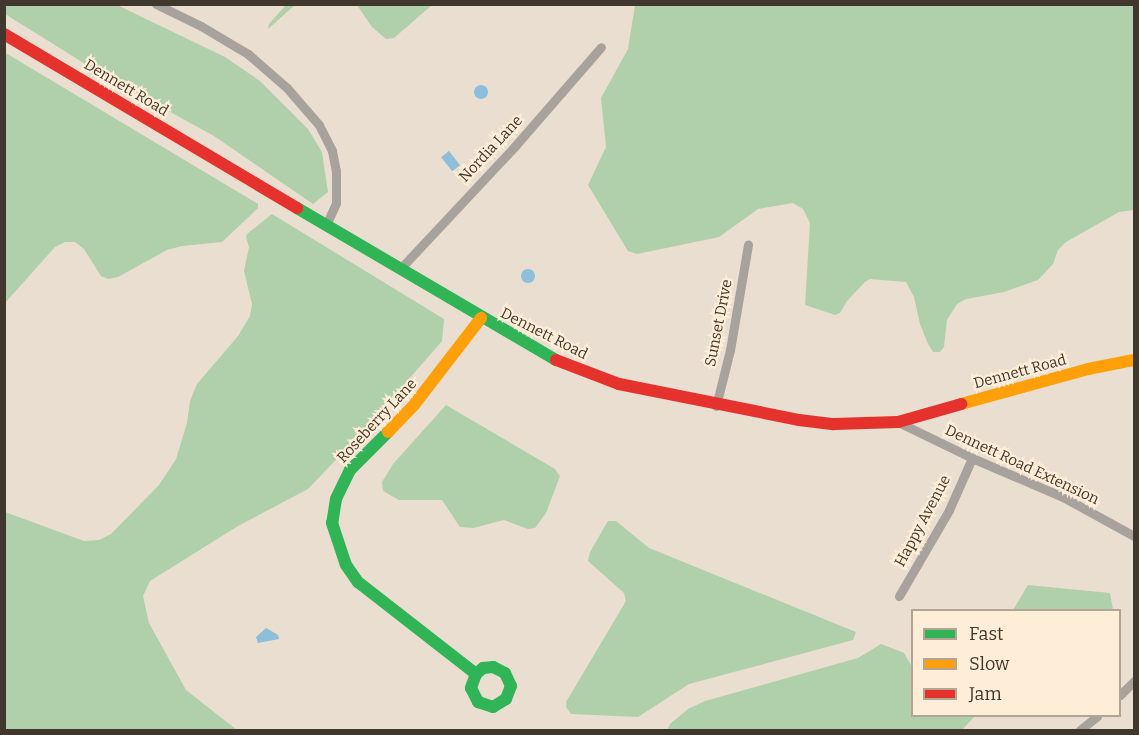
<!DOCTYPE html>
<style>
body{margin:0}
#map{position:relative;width:1139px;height:735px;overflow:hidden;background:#e9decf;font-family:Bitter,serif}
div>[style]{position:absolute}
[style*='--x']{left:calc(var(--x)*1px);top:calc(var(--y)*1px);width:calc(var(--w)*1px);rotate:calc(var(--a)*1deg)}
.forest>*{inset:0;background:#b0d0ac}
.water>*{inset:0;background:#8dbeda;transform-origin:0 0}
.round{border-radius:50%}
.street>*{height:9px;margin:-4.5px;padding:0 4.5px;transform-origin:4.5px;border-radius:4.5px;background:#a7a29b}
.fast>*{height:12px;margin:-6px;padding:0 6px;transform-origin:6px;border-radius:6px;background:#30b455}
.slow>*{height:12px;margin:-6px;padding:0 6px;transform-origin:6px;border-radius:6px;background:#ff9f0a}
.jam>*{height:12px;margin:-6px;padding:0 6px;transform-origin:6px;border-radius:6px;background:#e5322d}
span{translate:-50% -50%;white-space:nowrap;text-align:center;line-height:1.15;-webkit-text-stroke:4.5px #feedd7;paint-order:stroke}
.street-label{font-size:15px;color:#41382d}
.frame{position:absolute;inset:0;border:6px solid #41382d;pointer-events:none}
.legend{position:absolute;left:911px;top:609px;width:210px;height:108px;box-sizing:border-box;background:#feedd7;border:2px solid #b2a593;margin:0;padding:8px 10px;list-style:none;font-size:18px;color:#41382d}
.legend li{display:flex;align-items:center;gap:12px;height:30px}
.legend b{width:30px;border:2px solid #b2a593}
</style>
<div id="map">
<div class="forest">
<div style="clip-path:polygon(4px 5px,117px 5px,225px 57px,260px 81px,308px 129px,322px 152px,328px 192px,313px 204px,214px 136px,103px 75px,5px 14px)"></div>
<div style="clip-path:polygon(286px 5px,295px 5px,268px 29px,269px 24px)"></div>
<div style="clip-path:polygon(357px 5px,432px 5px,394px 38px,386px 39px,372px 27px)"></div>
<div style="clip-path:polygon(635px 5px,1134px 5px,1134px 210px,1119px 212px,1066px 242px,1058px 250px,1053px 264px,1038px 280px,1004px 292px,966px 299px,957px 304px,947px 320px,944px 347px,940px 352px,933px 352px,928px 344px,920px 324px,914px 297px,906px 282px,870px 279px,865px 282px,847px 301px,840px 313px,835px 315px,805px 305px,810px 223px,803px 209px,793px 203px,758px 209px,719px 237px,637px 254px,628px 251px,588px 185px,606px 147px,601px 98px,628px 49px)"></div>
<div style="clip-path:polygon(4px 52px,258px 204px,258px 208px,222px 242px,182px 246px,167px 250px,118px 277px,108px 279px,101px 276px,84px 249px,75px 242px,65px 242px,55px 247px,5px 303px)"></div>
<div style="clip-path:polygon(272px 214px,444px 319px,442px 341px,369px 425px,308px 489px,238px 526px,150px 581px,143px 596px,149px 623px,186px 690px,237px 730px,5px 730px,5px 512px,84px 541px,99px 540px,111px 534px,159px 485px,176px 459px,187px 423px,190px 401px,197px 384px,238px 336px,250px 316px,252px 304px,244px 271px,249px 247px,246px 238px,247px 234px)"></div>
<div style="clip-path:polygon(446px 405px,555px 469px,560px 476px,546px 513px,535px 528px,528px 529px,504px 520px,473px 528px,460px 527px,442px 500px,399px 500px,383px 491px,382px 482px,393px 464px)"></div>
<div style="clip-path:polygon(608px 521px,616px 521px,649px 548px,856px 632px,853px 640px,689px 684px,638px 717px,571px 714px,566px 707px,566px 702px,626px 601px,624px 593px,588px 561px,590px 552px)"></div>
<div style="clip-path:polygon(1028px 585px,1110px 593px,1113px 610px,1013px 610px)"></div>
<div style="clip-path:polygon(881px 644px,904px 653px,912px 667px,912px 716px,975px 716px,962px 730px,667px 730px,670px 724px,688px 709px,705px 701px,858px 658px)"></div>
</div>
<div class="water">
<div class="round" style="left:474px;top:85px;width:14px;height:14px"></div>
<div style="left:449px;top:151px;width:18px;height:10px;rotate:52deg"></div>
<div class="round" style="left:521px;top:269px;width:14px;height:14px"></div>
<div style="clip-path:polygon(266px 628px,278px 635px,279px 639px,258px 643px,256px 637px)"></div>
</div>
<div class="street">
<div style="--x:156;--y:4;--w:50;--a:26.1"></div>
<div style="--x:201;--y:26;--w:55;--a:30.8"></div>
<div style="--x:248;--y:54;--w:52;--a:41.1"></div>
<div style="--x:287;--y:88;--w:49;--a:49.1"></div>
<div style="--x:319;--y:125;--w:29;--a:63"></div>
<div style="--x:332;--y:151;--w:20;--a:79"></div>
<div style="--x:336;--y:171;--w:32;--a:90"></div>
<div style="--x:336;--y:203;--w:24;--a:114"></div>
<div style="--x:400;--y:269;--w:168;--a:-46.9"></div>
<div style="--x:515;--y:146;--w:131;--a:-49"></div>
<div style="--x:716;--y:406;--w:58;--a:-76"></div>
<div style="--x:730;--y:350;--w:107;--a:-80.3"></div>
<div style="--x:898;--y:422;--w:82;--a:25.9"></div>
<div style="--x:972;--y:458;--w:99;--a:23.2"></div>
<div style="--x:1063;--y:497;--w:81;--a:28.8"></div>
<div style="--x:899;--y:596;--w:99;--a:-59.8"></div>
<div style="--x:949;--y:510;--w:57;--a:-66.1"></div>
<div style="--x:1120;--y:695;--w:20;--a:-45"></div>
<div style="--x:1080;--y:730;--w:22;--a:-39"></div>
</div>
<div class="fast">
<div style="--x:297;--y:208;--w:300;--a:30.4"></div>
<div style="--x:388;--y:432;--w:54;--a:135"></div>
<div style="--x:350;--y:470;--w:32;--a:116"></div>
<div style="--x:336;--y:499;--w:24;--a:99"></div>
<div style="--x:332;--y:523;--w:44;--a:71.6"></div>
<div style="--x:346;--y:565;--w:21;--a:55"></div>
<div style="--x:358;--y:582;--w:150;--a:37.9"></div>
<div style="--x:476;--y:674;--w:15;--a:110"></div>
<div style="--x:471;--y:688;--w:16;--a:63"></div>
<div style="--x:478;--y:702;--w:16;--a:18"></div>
<div style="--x:493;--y:707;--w:15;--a:-32"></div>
<div style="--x:506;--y:699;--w:14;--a:-69"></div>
<div style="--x:511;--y:686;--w:14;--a:-115"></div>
<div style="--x:505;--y:673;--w:13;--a:-153"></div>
<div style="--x:493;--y:667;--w:10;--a:174"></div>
<div style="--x:483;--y:668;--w:9;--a:139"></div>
</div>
<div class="slow">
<div style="--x:961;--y:404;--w:132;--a:-15.4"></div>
<div style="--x:1088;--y:369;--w:47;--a:-11.1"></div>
<div style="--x:388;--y:432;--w:37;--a:-46"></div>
<div style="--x:414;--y:405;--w:110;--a:-52.4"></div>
</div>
<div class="jam">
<div style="--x:4;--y:34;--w:341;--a:30.7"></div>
<div style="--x:556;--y:360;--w:67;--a:20.9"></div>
<div style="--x:619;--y:384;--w:184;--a:11.3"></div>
<div style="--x:799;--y:420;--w:35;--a:7"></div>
<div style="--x:834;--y:424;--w:64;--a:-1.8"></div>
<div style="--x:898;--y:422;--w:66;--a:-15.9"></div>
</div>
<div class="street-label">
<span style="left:126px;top:88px;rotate:31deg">Dennett Road</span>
<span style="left:491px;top:149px;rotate:-47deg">Nordia Lane</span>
<span style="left:719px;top:323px;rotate:-79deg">Sunset Drive</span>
<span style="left:544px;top:334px;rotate:27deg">Dennett Road</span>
<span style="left:1020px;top:372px;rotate:-15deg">Dennett Road</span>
<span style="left:377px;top:421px;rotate:-47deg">Roseberry Lane</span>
<span style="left:1022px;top:465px;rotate:25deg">Dennett Road Extension</span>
<span style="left:923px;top:521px;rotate:-62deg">Happy Avenue</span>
</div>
<div class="frame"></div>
<ul class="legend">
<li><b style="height:8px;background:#30b455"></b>Fast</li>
<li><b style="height:8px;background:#ff9f0a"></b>Slow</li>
<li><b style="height:8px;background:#e5322d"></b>Jam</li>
</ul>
</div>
